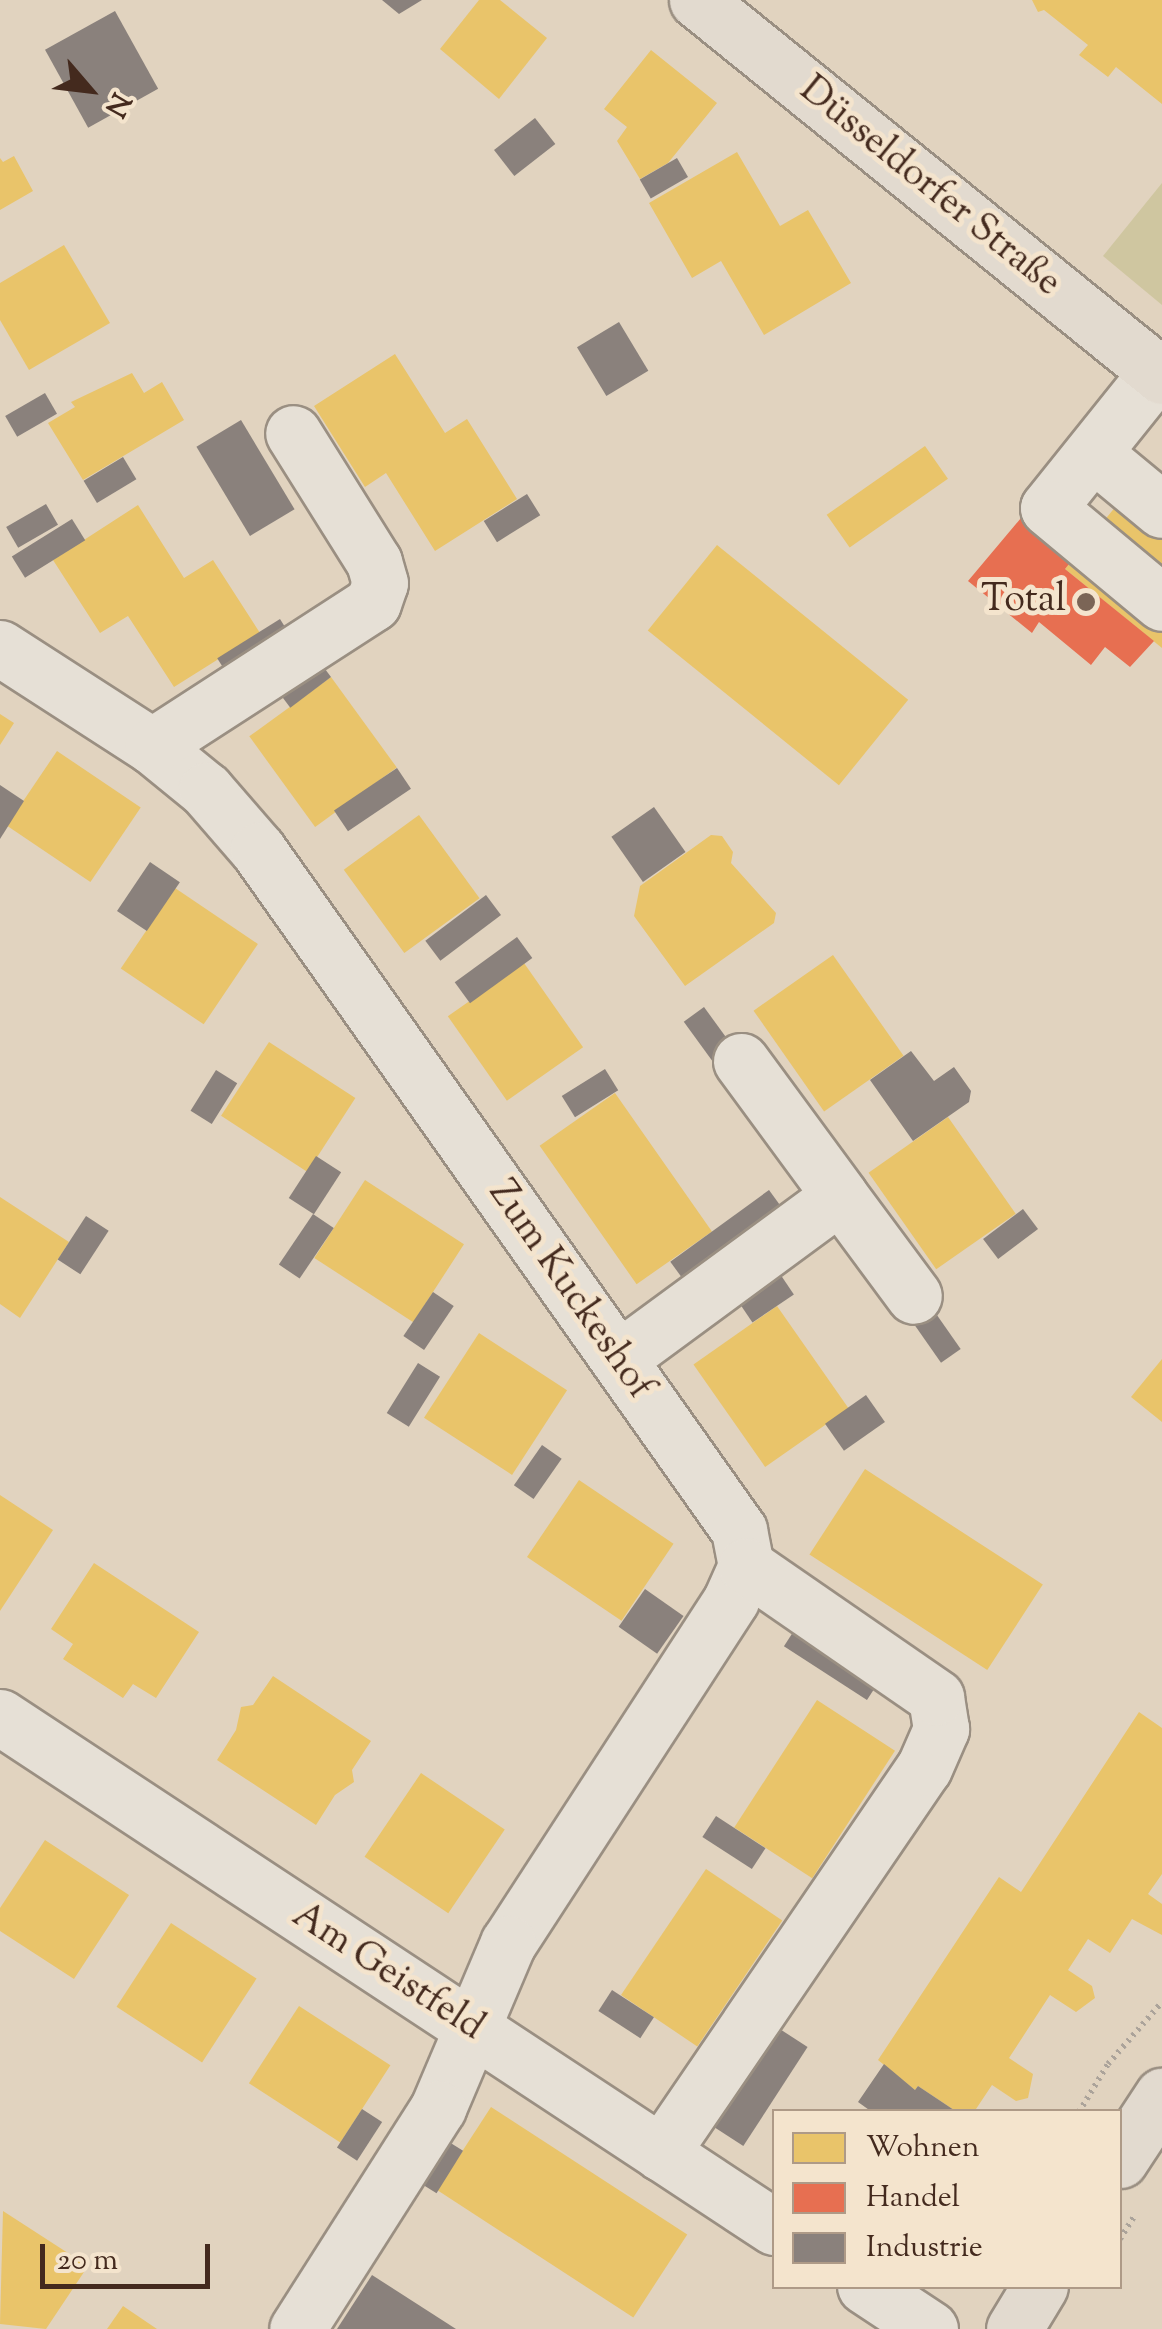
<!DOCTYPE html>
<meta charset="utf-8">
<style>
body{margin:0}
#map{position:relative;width:1162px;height:2329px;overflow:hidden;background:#e1d3bf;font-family:"Sorts Mill Goudy",serif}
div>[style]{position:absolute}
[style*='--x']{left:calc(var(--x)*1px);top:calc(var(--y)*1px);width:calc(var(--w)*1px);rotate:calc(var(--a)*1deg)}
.green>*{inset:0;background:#cfc6a0}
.homes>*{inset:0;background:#e9c46a;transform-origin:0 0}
.shops>*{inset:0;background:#e76f51}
.industry>*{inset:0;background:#8a817c;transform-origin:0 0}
.path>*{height:6px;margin-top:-3px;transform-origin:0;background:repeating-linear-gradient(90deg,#aba39a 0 2.5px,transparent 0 7.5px)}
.roads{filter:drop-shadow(2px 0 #9a8f82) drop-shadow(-2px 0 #9a8f82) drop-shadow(0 2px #9a8f82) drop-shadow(0 -2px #9a8f82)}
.minor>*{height:55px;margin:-27.5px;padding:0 27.5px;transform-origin:27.5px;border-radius:27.5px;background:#e6e0d6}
.major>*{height:55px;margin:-27.5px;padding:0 27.5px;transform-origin:27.5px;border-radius:27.5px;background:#e2dacf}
.dots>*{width:28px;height:28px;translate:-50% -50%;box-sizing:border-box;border:5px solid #f4e4cd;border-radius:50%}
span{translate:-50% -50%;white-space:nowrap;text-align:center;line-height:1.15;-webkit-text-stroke:10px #f4e4cd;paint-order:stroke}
.street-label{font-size:38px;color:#442a1e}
.poi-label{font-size:38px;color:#442a1e}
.right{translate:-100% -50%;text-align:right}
.legend{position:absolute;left:772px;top:2109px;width:350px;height:180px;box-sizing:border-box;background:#f4e4cd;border:2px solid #ae9a87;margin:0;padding:12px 18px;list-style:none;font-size:30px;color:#442a1e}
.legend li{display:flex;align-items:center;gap:20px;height:50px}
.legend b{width:50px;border:2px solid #ae9a87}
.north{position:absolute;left:40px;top:40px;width:100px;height:100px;-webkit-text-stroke:8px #f4e4cd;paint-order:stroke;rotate:118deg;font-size:28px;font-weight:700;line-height:40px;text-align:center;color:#442a1e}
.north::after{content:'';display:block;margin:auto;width:35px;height:45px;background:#442a1e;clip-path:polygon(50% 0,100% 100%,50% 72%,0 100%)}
.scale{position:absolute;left:40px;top:2244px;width:170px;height:45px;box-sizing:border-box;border:5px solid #442a1e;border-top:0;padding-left:12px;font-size:30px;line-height:35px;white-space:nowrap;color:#442a1e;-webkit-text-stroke:8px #f4e4cd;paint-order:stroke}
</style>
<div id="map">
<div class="green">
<div style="clip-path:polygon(1162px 183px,1162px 305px,1103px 256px)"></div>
</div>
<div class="homes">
<div style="clip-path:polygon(479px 0,500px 0,547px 38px,499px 99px,440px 49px)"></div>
<div style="clip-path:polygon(1032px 0,1162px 0,1162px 104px,1116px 67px,1108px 77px,1079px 55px,1088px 45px,1044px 10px,1038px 12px)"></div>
<div style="clip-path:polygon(651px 50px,717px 103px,668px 163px,640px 179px,617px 141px,627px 127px,604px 109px)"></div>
<div style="clip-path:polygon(737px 152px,780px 226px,808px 210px,851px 283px,764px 335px,721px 261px,692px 278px,649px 203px)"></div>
<div style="clip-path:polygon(14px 156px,33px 191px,0 210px,0 158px,3px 162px)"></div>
<div style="clip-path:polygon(64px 245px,110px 323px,29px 370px,0 320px,0 283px)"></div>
<div style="clip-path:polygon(395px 354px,445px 433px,467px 419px,517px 499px,435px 551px,386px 473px,365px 487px,314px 406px)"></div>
<div style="clip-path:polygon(132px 373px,144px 393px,162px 382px,184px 420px,83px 480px,48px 423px,75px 407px,71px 402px)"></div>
<div style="left:925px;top:446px;width:40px;height:120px;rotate:55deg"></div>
<div style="clip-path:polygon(1146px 469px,1162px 483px,1162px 648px,1065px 569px)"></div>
<div style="clip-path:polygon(138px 505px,184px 578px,213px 560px,260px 633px,174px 687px,128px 616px,100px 633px,53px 560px)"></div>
<div style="left:717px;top:545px;width:246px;height:110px;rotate:39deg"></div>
<div style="left:331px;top:677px;width:112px;height:101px;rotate:54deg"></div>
<div style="clip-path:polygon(0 714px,14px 723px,0 745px)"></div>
<div style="left:57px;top:751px;width:101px;height:90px;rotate:34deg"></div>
<div style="left:419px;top:815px;width:103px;height:93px;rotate:54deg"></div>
<div style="clip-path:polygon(711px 835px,722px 836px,733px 852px,731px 863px,776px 913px,774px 923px,685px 986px,634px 916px,640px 886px)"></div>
<div style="left:175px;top:888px;width:100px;height:97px;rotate:34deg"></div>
<div style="left:833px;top:955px;width:123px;height:97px;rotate:55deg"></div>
<div style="left:524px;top:963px;width:103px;height:93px;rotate:55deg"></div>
<div style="left:269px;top:1042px;width:103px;height:88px;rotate:33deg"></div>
<div style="left:615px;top:1093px;width:169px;height:92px;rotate:55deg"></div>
<div style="left:948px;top:1117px;width:118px;height:97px;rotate:55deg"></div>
<div style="left:365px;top:1180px;width:118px;height:93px;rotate:33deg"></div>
<div style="clip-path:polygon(0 1197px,69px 1242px,20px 1318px,0 1304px)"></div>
<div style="left:777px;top:1306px;width:125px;height:102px;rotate:55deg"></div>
<div style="left:479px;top:1333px;width:105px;height:101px;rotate:33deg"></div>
<div style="clip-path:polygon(1162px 1359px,1162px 1422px,1131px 1397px)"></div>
<div style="left:865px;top:1469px;width:212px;height:102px;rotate:33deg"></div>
<div style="left:579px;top:1480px;width:114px;height:93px;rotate:34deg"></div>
<div style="clip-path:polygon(0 1495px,53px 1530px,0 1611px)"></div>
<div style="clip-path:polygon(94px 1563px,199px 1632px,156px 1698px,133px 1684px,123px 1698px,63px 1659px,73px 1644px,51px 1629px)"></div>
<div style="clip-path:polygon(273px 1676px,371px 1741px,352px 1770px,354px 1782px,335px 1795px,316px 1825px,217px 1760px,236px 1730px,241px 1707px,253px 1705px)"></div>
<div style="left:817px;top:1700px;width:93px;height:152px;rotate:33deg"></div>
<div style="clip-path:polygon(1139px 1712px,1162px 1728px,1162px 1874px,1148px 1894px,1162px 1904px,1162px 1935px,1132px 1919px,1110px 1953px,1088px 1939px,1068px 1970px,1092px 1986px,1095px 1998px,1076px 2012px,1050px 1995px,1009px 2058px,1033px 2074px,1028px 2098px,1016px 2101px,992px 2085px,974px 2112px,957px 2112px,918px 2086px,915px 2090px,878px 2060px,999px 1877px,1021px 1892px)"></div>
<div style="left:421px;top:1773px;width:101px;height:101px;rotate:34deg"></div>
<div style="clip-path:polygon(45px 1840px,129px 1895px,74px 1979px,0 1931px,0 1908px)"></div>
<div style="left:706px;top:1869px;width:92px;height:152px;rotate:34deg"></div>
<div style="left:171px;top:1923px;width:102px;height:100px;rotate:33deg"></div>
<div style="left:299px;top:2006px;width:109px;height:92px;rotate:33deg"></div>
<div style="left:491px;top:2107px;width:234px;height:99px;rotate:33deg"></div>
<div style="clip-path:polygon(3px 2211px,88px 2266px,46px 2329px,0 2324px)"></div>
<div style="clip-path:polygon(123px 2306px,157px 2329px,107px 2329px)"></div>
</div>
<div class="shops">
<div style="clip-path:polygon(1021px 518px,1074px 558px,1065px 569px,1154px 641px,1130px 667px,1105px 647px,1091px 665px,1039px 622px,1032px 633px,968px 581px)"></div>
</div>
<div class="industry">
<div style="clip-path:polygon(382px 0,422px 0,399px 14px)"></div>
<div style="left:115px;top:11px;width:89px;height:80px;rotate:61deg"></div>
<div style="left:535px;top:118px;width:33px;height:52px;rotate:52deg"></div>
<div style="left:677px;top:158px;width:22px;height:43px;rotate:60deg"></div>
<div style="left:619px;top:322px;width:57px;height:49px;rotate:59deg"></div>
<div style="left:45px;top:393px;width:24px;height:46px;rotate:60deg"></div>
<div style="left:241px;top:420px;width:104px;height:52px;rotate:59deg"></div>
<div style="left:123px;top:457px;width:26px;height:46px;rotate:59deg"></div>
<div style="left:527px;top:494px;width:25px;height:51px;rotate:58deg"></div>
<div style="left:46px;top:504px;width:24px;height:46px;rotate:60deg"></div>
<div style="left:72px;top:519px;width:25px;height:71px;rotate:58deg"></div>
<div style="left:280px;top:619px;width:26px;height:74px;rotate:58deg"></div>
<div style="left:316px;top:657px;width:25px;height:51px;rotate:53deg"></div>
<div style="left:397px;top:768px;width:25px;height:76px;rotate:56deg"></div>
<div style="clip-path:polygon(0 785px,24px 801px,0 839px)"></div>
<div style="left:654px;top:807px;width:55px;height:52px;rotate:55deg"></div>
<div style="left:150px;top:862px;width:36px;height:59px;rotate:34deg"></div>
<div style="left:486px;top:895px;width:25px;height:76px;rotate:53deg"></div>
<div style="left:517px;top:937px;width:26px;height:77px;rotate:54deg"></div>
<div style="left:704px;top:1007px;width:52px;height:25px;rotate:54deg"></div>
<div style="clip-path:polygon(911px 1051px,934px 1081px,954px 1067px,971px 1091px,969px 1102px,913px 1141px,870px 1080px)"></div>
<div style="left:605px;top:1069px;width:25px;height:51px;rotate:58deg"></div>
<div style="left:216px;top:1070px;width:25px;height:48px;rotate:32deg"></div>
<div style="left:316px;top:1156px;width:30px;height:50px;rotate:33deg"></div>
<div style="left:769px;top:1190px;width:26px;height:122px;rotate:54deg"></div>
<div style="left:1023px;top:1209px;width:25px;height:50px;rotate:53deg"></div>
<div style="left:313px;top:1214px;width:25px;height:61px;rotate:34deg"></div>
<div style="left:86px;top:1216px;width:27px;height:52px;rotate:33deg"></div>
<div style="left:776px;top:1268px;width:32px;height:50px;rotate:56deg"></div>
<div style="left:433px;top:1292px;width:25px;height:53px;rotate:34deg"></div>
<div style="left:932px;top:1308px;width:50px;height:24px;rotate:55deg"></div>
<div style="left:418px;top:1363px;width:26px;height:59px;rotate:32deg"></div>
<div style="left:866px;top:1395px;width:33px;height:50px;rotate:55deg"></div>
<div style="left:542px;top:1445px;width:24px;height:49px;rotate:35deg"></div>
<div style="left:645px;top:1589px;width:47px;height:46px;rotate:35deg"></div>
<div style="left:797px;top:1626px;width:99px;height:24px;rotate:33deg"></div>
<div style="left:716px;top:1816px;width:59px;height:25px;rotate:33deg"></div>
<div style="left:612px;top:1990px;width:50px;height:25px;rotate:33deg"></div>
<div style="left:769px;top:2022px;width:46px;height:118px;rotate:33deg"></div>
<div style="clip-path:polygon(884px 2064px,915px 2090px,918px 2086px,957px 2112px,872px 2112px,858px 2102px)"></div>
<div style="left:362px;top:2109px;width:24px;height:46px;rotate:33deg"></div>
<div style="left:441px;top:2137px;width:26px;height:50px;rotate:32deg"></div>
<div style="clip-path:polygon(372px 2275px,456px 2329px,337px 2329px)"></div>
</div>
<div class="path">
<div style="--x:1079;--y:2112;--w:56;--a:-58.9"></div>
<div style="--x:1108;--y:2064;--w:82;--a:-48.9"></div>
<div style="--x:1120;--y:2239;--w:28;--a:-58"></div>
</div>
<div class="roads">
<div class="minor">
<div style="--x:1157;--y:372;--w:174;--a:128.7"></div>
<div style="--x:1048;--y:508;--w:148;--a:39.8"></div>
<div style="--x:1093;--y:453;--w:89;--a:39.6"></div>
<div style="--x:0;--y:648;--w:181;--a:32.8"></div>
<div style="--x:152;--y:746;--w:70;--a:39.2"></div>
<div style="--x:206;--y:790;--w:79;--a:49.1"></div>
<div style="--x:258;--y:850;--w:833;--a:54.73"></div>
<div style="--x:739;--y:1530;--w:37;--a:79"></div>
<div style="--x:746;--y:1566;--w:37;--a:114"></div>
<div style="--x:731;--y:1600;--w:409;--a:123"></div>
<div style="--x:508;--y:1943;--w:179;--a:113"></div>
<div style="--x:438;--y:2108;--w:262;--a:122.5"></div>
<div style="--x:152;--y:746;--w:263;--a:-32.9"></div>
<div style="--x:373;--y:603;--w:21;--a:-71"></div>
<div style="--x:380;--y:583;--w:22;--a:-106"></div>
<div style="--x:374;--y:562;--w:152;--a:-122.1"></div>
<div style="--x:741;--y:1061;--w:167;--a:53.7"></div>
<div style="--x:618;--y:1359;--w:275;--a:-36.3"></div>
<div style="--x:840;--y:1196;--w:124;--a:53.5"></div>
<div style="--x:0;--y:1717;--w:927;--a:33.38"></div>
<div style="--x:661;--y:2153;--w:466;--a:-55.7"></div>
<div style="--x:924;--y:1768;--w:43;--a:-66.4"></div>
<div style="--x:941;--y:1729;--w:32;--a:-99"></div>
<div style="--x:936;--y:1697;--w:231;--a:-145.4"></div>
<div style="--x:865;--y:2286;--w:78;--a:33.5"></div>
</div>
<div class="major">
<div style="--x:697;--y:0;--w:598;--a:38.96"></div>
<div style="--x:1120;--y:2160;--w:77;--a:-56.7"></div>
<div style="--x:1014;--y:2329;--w:50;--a:-58.8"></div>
</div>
</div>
<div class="dots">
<div style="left:1086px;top:602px;background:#7b6556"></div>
</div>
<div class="street-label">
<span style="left:929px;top:188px;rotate:39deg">Düsseldorfer Straße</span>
<span style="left:569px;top:1291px;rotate:55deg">Zum Kuckeshof</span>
<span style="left:387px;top:1973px;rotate:33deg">Am Geistfeld</span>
</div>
<div class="poi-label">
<span class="right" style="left:1066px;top:602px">Total</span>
</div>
<ul class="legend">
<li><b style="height:28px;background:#e9c46a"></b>Wohnen</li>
<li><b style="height:28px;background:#e76f51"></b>Handel</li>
<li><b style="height:28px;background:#8a817c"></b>Industrie</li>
</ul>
<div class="north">N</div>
<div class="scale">20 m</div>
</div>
